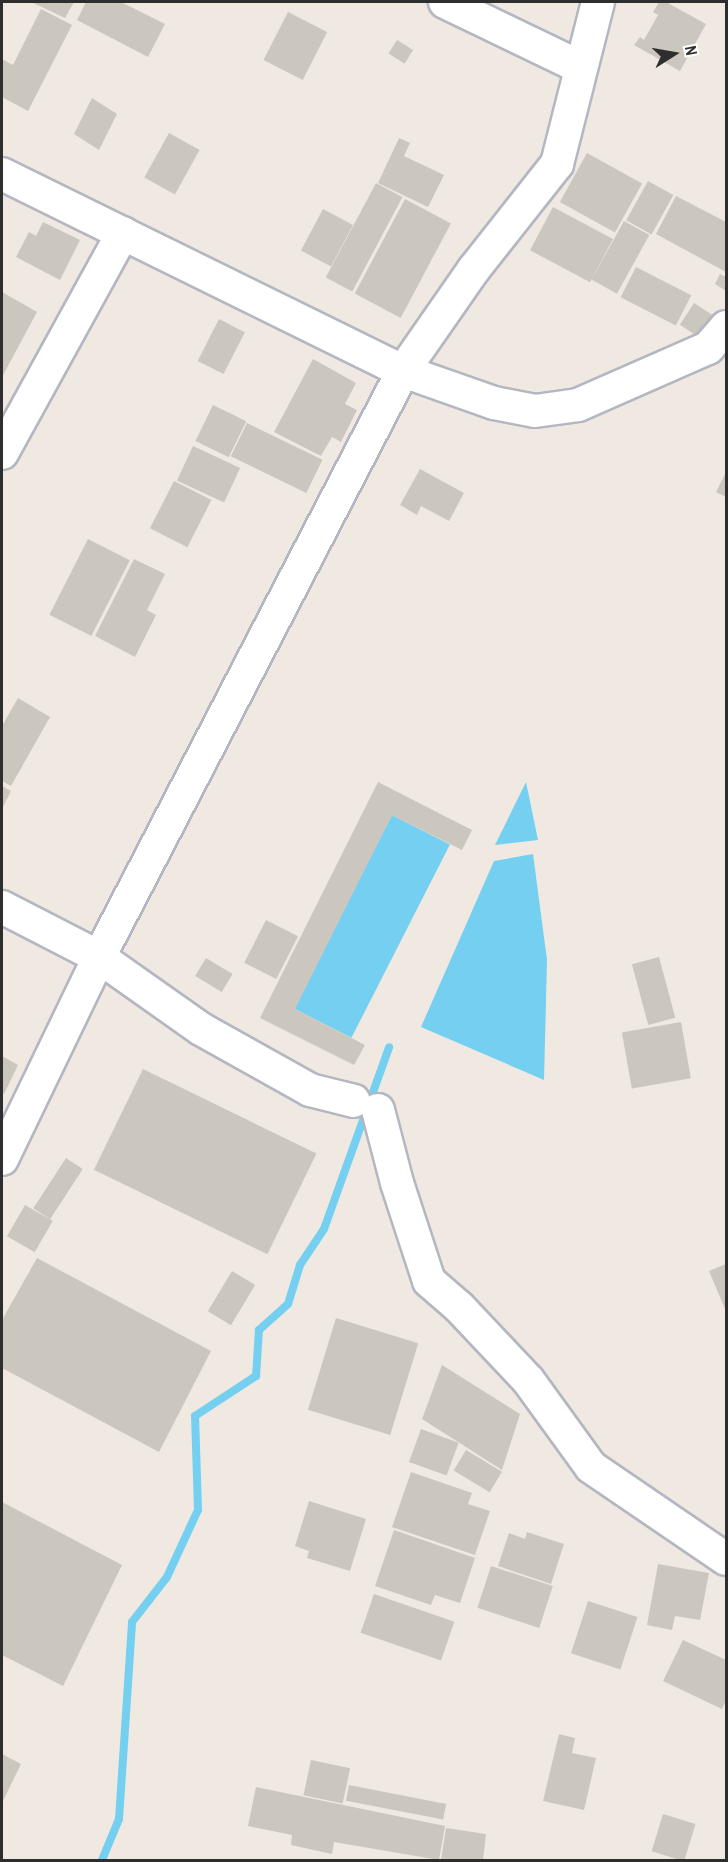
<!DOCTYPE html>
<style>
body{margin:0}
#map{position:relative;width:728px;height:1862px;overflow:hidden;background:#efe9e1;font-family:"Archivo Narrow",sans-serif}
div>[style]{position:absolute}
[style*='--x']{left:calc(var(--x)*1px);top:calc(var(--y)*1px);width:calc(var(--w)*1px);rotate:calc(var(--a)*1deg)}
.water>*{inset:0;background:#75cff0;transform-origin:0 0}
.stream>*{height:8px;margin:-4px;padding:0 4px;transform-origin:4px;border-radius:4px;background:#75cff0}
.building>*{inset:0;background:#cbc7bf;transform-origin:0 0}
.roads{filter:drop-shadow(2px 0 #b4b7c1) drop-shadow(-2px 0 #b4b7c1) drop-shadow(0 2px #b4b7c1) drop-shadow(0 -2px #b4b7c1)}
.minor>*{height:32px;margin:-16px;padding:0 16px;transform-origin:16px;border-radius:16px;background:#fff}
span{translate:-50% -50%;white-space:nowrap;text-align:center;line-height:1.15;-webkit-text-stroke:6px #fff;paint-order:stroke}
.frame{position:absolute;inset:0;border:3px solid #2e2e2e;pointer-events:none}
.north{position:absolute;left:644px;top:24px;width:60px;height:60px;-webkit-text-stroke:4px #fff;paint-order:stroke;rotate:79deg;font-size:16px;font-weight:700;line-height:24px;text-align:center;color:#2e2e2e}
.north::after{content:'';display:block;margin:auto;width:21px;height:27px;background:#2e2e2e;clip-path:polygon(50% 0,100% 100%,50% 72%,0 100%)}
</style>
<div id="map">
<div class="water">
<div style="clip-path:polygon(526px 782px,538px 840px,495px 845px)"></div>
<div style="left:392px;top:815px;width:65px;height:217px;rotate:27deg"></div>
<div style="clip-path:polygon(533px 854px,547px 960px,544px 1080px,421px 1027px,494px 861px)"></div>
</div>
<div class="stream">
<div style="--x:102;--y:1860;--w:44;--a:-67.5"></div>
<div style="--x:119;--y:1819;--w:197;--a:-86.2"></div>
<div style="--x:132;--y:1622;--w:57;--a:-52.1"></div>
<div style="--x:167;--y:1577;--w:74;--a:-65.2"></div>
<div style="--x:198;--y:1510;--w:94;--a:-91.8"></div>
<div style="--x:195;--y:1416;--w:73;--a:-33.3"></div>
<div style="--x:256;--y:1376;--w:46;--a:-86.3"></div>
<div style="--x:259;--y:1330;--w:39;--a:-42"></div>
<div style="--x:288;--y:1304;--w:41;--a:-72.9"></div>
<div style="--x:300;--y:1265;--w:43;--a:-56.3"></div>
<div style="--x:324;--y:1229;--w:193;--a:-70.3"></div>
</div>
<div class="building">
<div style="clip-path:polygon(31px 2px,74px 2px,65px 18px)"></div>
<div style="clip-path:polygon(86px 2px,121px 2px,165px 24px,148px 57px,77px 20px)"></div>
<div style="clip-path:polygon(659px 2px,666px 2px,706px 24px,680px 71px,634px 45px,640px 37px,644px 40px,658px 15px,653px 12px)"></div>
<div style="clip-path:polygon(41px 9px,72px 25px,28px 111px,2px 97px,2px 59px,13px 65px)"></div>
<div style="left:288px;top:12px;width:44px;height:54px;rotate:27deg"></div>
<div style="left:397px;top:40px;width:19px;height:16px;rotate:32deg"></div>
<div style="clip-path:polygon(92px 98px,117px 114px,99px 150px,74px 134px)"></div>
<div style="left:169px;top:133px;width:35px;height:51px;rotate:29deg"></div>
<div style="clip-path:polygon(399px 138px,410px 143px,404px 156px,444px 175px,428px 207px,378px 183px)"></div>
<div style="left:587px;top:153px;width:63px;height:56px;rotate:29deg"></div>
<div style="left:648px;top:181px;width:29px;height:45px;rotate:29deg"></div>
<div style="left:376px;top:183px;width:30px;height:107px;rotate:28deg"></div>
<div style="clip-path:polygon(676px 196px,726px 222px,726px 272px,656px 234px)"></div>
<div style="left:405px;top:199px;width:52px;height:107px;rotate:28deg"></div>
<div style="left:553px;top:207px;width:68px;height:49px;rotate:28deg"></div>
<div style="left:323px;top:209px;width:34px;height:47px;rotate:28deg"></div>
<div style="left:624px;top:221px;width:29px;height:67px;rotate:29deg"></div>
<div style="clip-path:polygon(43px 222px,80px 240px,60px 280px,16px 257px,29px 232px,36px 236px)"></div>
<div style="left:636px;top:267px;width:62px;height:34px;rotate:27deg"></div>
<div style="clip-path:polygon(720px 274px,726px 277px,726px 291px,715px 284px)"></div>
<div style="clip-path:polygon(2px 292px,37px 312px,2px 377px)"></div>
<div style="left:694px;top:303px;width:27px;height:26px;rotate:33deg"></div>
<div style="left:219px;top:319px;width:29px;height:47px;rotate:27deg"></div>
<div style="clip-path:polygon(313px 359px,356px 383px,345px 404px,357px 410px,341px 442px,332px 437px,321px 456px,274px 432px)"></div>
<div style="left:213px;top:405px;width:37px;height:40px;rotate:26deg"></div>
<div style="left:247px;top:423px;width:84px;height:37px;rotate:26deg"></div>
<div style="left:193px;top:446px;width:52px;height:38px;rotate:25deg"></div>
<div style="clip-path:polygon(420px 469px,464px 493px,449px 521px,421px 506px,417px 515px,400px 505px)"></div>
<div style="clip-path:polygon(726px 472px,726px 497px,716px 492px)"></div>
<div style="left:174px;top:481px;width:42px;height:53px;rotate:27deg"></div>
<div style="left:88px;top:539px;width:47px;height:85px;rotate:27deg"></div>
<div style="clip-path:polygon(134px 559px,165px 574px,147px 610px,156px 615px,135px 657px,95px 636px)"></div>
<div style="clip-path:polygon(18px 698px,50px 717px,11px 786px,2px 781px,2px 726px)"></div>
<div style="clip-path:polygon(378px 782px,472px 830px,462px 850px,392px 815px,295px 1009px,365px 1045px,354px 1065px,260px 1018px)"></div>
<div style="clip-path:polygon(2px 786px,11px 791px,2px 809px)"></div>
<div style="left:266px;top:920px;width:36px;height:48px;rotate:27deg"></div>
<div style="left:659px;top:957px;width:63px;height:28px;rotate:75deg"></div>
<div style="left:206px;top:958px;width:31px;height:21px;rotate:31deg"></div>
<div style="left:681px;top:1022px;width:57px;height:60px;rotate:80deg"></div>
<div style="clip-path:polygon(2px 1056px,18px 1065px,4px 1094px,2px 1093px)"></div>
<div style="left:143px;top:1069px;width:193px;height:112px;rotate:26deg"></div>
<div style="left:66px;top:1158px;width:20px;height:60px;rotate:33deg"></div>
<div style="left:25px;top:1205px;width:32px;height:36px;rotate:30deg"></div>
<div style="clip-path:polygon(37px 1258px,211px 1351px,159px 1452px,2px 1368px,2px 1320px)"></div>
<div style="clip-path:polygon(726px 1264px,726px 1309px,725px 1309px,709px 1271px)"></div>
<div style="left:232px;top:1271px;width:27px;height:47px;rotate:31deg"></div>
<div style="left:336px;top:1318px;width:86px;height:96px;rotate:17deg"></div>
<div style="clip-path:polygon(442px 1365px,520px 1414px,502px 1470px,422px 1419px)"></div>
<div style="left:421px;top:1429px;width:40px;height:35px;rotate:20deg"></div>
<div style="left:466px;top:1450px;width:42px;height:24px;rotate:31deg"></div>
<div style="clip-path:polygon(411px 1472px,472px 1493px,468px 1504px,490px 1511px,475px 1555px,392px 1527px)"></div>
<div style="clip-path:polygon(309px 1501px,366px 1519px,350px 1571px,307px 1558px,309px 1551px,295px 1546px)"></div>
<div style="clip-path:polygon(2px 1502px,122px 1565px,63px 1686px,2px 1655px)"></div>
<div style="clip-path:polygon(394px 1530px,475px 1558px,460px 1603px,435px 1595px,431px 1605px,375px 1586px)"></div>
<div style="clip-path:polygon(527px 1532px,564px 1544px,551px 1584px,498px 1566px,509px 1533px,525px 1539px)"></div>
<div style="clip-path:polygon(658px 1564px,709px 1573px,700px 1620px,675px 1616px,672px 1630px,647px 1625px)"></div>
<div style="left:491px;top:1566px;width:65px;height:44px;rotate:18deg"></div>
<div style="left:374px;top:1594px;width:85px;height:41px;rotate:19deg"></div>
<div style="left:588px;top:1601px;width:52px;height:55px;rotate:18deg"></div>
<div style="clip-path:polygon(683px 1640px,726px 1660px,726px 1700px,722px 1709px,663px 1681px)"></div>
<div style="clip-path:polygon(559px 1734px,575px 1738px,572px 1753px,596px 1758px,584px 1810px,543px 1801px)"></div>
<div style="clip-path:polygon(2px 1754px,21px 1764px,2px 1803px)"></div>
<div style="left:311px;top:1760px;width:40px;height:36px;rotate:12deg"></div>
<div style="left:349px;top:1785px;width:99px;height:16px;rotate:11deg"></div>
<div style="clip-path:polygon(256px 1787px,445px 1826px,439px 1860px,334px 1842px,332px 1854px,291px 1845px,292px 1835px,248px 1826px)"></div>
<div style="left:663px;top:1814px;width:34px;height:39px;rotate:17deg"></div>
<div style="clip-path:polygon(446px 1828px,486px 1834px,483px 1860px,441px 1860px)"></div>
</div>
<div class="roads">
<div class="minor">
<div style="--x:445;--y:2;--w:150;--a:25.7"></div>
<div style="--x:2;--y:174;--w:447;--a:26.2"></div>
<div style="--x:403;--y:371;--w:96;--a:19.4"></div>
<div style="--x:494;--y:403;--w:42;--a:11"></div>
<div style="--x:535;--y:411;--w:43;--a:-7.9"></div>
<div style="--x:578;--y:405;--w:142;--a:-23.7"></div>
<div style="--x:708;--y:348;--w:28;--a:-49"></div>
<div style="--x:2;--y:453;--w:251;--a:-61.2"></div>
<div style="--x:2;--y:907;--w:109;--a:27.3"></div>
<div style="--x:99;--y:957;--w:125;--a:35.2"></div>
<div style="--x:201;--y:1029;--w:125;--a:29.2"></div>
<div style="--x:310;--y:1090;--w:45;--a:14"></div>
<div style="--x:378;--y:1110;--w:75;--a:75.4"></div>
<div style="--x:397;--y:1183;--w:103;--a:71.9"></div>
<div style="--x:429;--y:1281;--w:40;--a:41"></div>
<div style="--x:459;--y:1307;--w:100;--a:46.6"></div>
<div style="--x:528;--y:1380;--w:107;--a:54.1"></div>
<div style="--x:591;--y:1467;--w:163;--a:34.3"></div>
<div style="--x:2;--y:1159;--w:224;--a:-64.3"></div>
<div style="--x:99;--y:957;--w:660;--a:-62.58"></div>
<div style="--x:403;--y:371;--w:124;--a:-55.2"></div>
<div style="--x:474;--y:269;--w:134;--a:-51.7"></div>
<div style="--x:557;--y:164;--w:167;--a:-75.8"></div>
</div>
</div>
<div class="frame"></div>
<div class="north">N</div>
</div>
